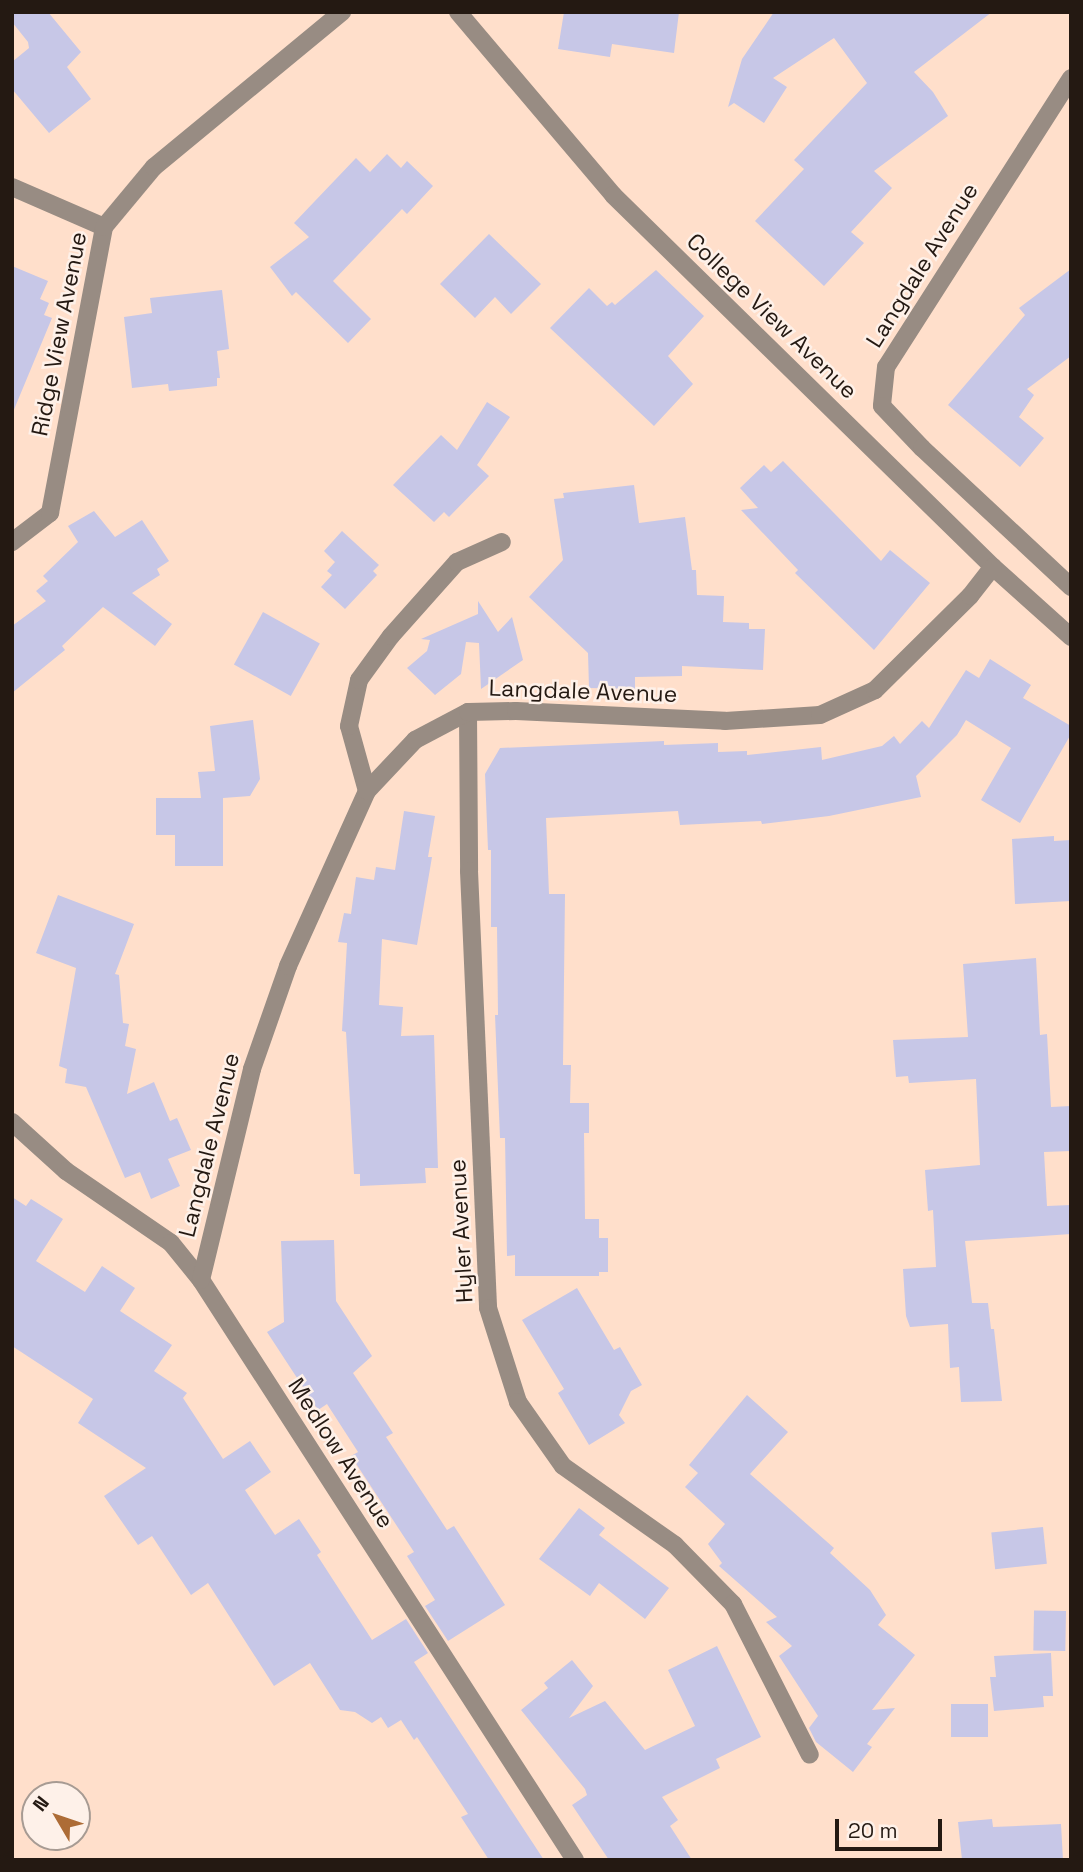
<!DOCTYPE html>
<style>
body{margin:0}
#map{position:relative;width:1083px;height:1872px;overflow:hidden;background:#ffdfcb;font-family:"Space Grotesk",sans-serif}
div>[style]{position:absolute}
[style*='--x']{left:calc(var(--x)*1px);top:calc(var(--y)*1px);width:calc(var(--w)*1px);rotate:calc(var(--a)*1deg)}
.building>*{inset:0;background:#c7c7e7;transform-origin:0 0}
.minor>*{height:18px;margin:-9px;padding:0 9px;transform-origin:9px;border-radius:9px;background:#988c83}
span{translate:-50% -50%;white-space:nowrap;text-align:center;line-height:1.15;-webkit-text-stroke:5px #fef1e9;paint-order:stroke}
.street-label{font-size:23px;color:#241912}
.frame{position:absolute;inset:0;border:14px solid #241912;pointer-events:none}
.north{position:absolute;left:21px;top:1781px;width:70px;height:70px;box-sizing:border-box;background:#fef1e9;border:2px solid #a79b93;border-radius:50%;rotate:309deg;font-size:19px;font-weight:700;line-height:28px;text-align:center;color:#241912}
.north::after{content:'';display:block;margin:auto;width:24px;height:32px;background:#ad6c36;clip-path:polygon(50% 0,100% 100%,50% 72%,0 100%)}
.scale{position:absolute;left:835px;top:1819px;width:107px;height:32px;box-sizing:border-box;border:4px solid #241912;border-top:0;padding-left:9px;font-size:21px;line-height:24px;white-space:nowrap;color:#241912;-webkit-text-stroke:5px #fef1e9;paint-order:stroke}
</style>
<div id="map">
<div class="building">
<div style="clip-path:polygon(12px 12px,48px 12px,81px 52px,67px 67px,91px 99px,49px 133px,12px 89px,12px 62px,29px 48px,28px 42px,12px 22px)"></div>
<div style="clip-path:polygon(564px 12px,679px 12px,674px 53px,612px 44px,610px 57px,558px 49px)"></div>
<div style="clip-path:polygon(774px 12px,992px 12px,914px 72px,933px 92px,948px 116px,874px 171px,892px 188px,851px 232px,864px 243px,824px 286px,755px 221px,804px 169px,794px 160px,867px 83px,834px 38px,773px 78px,787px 87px,764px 123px,734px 103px,728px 107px,742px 59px)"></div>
<div style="clip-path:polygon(387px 154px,401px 168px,407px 161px,433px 186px,407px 214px,402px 209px,333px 281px,371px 319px,348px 343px,296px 292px,292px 296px,270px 267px,309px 237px,294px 223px,356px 158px,370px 172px)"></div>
<div style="clip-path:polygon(489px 234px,541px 284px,511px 314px,495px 297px,475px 318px,440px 284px)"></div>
<div style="clip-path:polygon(12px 266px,48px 281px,40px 299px,49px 303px,44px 315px,52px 318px,13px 412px)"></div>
<div style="clip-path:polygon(1071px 269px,1071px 356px,1027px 389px,1034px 395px,1019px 417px,1044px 438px,1020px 467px,948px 405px,1025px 315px,1019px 308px)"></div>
<div style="clip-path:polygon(656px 270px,704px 316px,668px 356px,693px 384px,654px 426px,550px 328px,589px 288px,607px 306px,612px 302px,615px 305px)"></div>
<div style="clip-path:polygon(222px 290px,229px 349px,217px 351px,220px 378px,217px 378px,217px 386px,169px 391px,168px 384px,132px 388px,124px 317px,152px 313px,150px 298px)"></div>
<div style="clip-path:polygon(487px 402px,510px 417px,477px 465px,489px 476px,449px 517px,444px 512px,434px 522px,393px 485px,441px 435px,457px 450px)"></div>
<div style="clip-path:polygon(783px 461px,881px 561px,890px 550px,930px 583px,874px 650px,795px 573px,798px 570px,741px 510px,758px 508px,740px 488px,764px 465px,771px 472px)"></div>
<div style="clip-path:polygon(634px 485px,639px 523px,685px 517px,692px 570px,696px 570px,697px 595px,724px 596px,723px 622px,749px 623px,749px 629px,765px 629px,763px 670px,682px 666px,682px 676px,635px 677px,635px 689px,589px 688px,588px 653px,529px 597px,563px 560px,554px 499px,564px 498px,563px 493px)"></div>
<div style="clip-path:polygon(94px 511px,115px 537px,142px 520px,169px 561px,157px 569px,160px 575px,132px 593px,172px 624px,155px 646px,103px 607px,62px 646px,65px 650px,12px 693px,12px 626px,46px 601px,36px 591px,48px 581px,43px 576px,78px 542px,68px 526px)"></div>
<div style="clip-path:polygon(342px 531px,379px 565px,373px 571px,377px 575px,345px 609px,321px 587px,332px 575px,327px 571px,335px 562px,324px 551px)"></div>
<div style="clip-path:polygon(478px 601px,498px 632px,512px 617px,523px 660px,481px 689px,479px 643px,466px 642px,461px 674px,435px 695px,407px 668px,427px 651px,430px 640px,421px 639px,478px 614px)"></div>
<div style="left:263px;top:612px;width:65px;height:60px;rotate:29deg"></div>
<div style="clip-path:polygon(990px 659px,1031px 685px,1023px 698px,1071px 726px,1071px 734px,1020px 823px,981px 800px,1011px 748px,966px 720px,957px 735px,916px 776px,921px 797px,829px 816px,762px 824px,761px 821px,680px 825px,678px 811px,546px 818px,549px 894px,565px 894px,563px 1065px,571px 1065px,570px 1103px,589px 1103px,589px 1133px,584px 1133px,585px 1219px,599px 1219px,599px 1238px,608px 1238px,608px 1272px,599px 1272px,599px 1276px,515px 1276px,515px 1255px,507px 1256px,505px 1138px,500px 1138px,495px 1015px,498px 1015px,497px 927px,491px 927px,491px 850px,488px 850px,485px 774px,500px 748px,664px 741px,664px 745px,718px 743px,718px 752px,747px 751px,747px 755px,821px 747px,822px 760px,882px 746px,894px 736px,900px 744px,922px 721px,929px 728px,966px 670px,979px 678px)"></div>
<div style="clip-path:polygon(253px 720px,260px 779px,250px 796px,223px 798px,223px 866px,175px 866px,175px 835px,156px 835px,156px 798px,201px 798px,198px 772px,215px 771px,210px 726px)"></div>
<div style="clip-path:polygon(404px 811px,435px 816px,428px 857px,432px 857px,417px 945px,382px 939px,379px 1005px,403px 1007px,401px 1036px,434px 1035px,438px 1168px,425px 1168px,426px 1183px,360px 1186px,360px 1174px,354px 1174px,346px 1032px,342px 1031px,347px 943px,338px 942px,344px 913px,351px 914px,356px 877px,374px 880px,376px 867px,395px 870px)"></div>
<div style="clip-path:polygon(1054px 836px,1054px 841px,1071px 840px,1071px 901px,1015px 904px,1012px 839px)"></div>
<div style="clip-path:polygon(58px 895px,134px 924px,115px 974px,119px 975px,123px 1023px,129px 1024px,125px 1046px,136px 1049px,127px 1094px,154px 1082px,170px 1121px,177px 1118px,191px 1150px,168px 1159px,180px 1186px,151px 1199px,140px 1172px,125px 1178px,86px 1087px,65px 1083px,67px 1069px,59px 1066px,76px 968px,36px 953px)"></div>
<div style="clip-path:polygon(1036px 958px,1040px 1035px,1047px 1034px,1051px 1107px,1071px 1106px,1071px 1151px,1044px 1152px,1047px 1206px,1071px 1205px,1071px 1234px,965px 1241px,972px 1303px,988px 1303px,991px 1329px,994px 1329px,1002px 1401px,961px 1402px,959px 1367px,950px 1368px,948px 1324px,910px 1327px,906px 1316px,903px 1269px,936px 1267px,933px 1210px,928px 1211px,925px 1170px,980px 1165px,976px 1079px,909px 1083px,908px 1076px,896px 1077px,893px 1040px,968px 1037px,963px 964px)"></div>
<div style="clip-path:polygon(12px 1197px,26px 1206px,31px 1199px,63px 1219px,36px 1261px,85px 1292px,102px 1266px,135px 1288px,120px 1311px,172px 1345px,154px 1371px,187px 1393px,183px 1398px,223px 1459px,250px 1441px,271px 1472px,245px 1490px,275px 1535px,299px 1519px,321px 1552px,317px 1555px,372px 1640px,406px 1619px,428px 1653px,414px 1662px,544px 1860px,489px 1860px,461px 1817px,468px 1814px,417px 1737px,414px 1740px,401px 1720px,388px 1728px,381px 1717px,372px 1723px,355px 1712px,340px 1710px,310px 1663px,274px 1686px,208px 1583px,191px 1595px,152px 1536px,138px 1545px,104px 1496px,146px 1468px,78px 1423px,93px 1399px,12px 1346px)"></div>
<div style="clip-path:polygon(334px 1240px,336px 1301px,372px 1356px,353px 1373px,393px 1433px,386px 1437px,447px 1530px,454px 1526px,505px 1605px,448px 1641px,425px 1606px,435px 1600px,407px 1556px,414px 1552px,351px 1456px,358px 1452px,327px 1404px,318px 1410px,267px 1332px,284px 1322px,281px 1241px)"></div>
<div style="clip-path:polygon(577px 1288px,614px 1350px,620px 1347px,642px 1385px,631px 1391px,619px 1415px,625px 1423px,589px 1445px,558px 1393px,564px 1389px,522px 1320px)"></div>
<div style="clip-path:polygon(747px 1395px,788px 1432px,750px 1474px,834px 1548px,830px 1553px,870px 1590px,886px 1615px,878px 1625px,915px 1655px,872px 1710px,895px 1708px,867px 1744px,872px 1747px,853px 1772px,816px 1742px,809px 1728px,818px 1716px,779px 1656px,792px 1646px,766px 1622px,777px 1617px,719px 1566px,722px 1563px,708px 1544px,725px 1524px,685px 1487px,698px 1473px,689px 1465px)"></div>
<div style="clip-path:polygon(579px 1508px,605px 1528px,599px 1535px,669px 1588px,645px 1619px,599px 1583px,590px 1596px,539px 1559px)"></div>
<div style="left:1043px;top:1527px;width:37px;height:52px;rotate:84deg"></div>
<div style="left:1066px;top:1611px;width:40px;height:32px;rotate:91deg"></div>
<div style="clip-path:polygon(717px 1646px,761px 1737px,716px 1759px,720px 1768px,662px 1797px,678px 1820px,670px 1826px,692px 1860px,609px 1860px,572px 1805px,587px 1795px,585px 1789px,521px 1710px,548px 1688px,544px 1683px,572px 1660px,593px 1686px,569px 1718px,605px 1701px,645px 1750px,695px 1726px,668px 1670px)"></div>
<div style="clip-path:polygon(1051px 1653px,1053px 1696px,1043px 1696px,1044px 1707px,994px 1711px,990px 1677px,996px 1677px,994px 1656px)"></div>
<div style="left:988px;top:1704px;width:33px;height:37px;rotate:90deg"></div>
<div style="clip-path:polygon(992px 1819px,993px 1827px,1061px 1824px,1063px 1860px,962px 1860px,958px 1822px)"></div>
</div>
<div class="minor">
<div style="--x:458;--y:12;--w:240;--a:49.7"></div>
<div style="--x:613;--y:195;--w:532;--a:44.39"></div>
<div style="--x:993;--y:567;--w:105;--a:41.9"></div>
<div style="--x:1071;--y:78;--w:343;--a:122.6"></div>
<div style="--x:886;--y:367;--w:39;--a:96"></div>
<div style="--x:882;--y:406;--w:58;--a:46.4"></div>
<div style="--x:922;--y:448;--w:204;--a:43"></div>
<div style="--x:12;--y:187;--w:100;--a:23.5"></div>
<div style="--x:12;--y:542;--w:48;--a:-37.3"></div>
<div style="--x:50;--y:513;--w:291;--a:-79.3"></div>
<div style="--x:104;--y:227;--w:78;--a:-50.2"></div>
<div style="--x:154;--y:167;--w:244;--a:-39.5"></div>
<div style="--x:468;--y:712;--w:159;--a:89.6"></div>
<div style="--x:469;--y:871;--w:437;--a:87.5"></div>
<div style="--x:488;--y:1308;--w:99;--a:72.3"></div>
<div style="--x:518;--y:1402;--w:78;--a:54.9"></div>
<div style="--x:563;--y:1466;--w:137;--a:35.2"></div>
<div style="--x:675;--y:1545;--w:83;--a:45.5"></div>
<div style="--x:733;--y:1604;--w:169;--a:63"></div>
<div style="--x:367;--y:791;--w:67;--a:-105.5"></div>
<div style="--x:349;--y:726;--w:47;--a:-77.7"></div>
<div style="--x:359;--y:680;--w:54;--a:-54"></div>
<div style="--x:391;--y:636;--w:99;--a:-48.3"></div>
<div style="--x:457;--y:562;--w:49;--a:-24"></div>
<div style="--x:12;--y:1122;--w:73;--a:42.2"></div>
<div style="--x:66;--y:1171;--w:127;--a:34.4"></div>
<div style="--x:171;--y:1243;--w:48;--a:51"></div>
<div style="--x:201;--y:1280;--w:690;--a:57.18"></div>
<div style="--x:201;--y:1280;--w:217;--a:-76.4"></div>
<div style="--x:252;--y:1069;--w:109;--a:-70.7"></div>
<div style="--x:288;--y:966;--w:192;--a:-65.7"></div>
<div style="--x:367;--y:791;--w:70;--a:-46.7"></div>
<div style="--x:415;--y:740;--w:60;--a:-27.8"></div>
<div style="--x:468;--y:712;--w:48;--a:-1.2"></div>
<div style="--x:516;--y:711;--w:209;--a:2.7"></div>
<div style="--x:725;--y:721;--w:95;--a:-3.6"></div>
<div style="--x:820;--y:715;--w:60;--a:-24.4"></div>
<div style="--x:875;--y:690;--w:134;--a:-44.7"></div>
<div style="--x:970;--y:596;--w:37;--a:-52"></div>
</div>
<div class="street-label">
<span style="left:922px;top:265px;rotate:-58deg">Langdale Avenue</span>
<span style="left:772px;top:316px;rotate:44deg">College View Avenue</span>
<span style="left:59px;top:334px;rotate:-79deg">Ridge View Avenue</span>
<span style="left:583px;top:691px;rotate:2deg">Langdale Avenue</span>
<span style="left:209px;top:1145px;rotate:-76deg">Langdale Avenue</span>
<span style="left:461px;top:1231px;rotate:-93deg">Hyler Avenue</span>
<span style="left:341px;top:1453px;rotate:57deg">Medlow Avenue</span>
</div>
<div class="frame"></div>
<div class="north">N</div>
<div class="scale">20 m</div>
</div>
